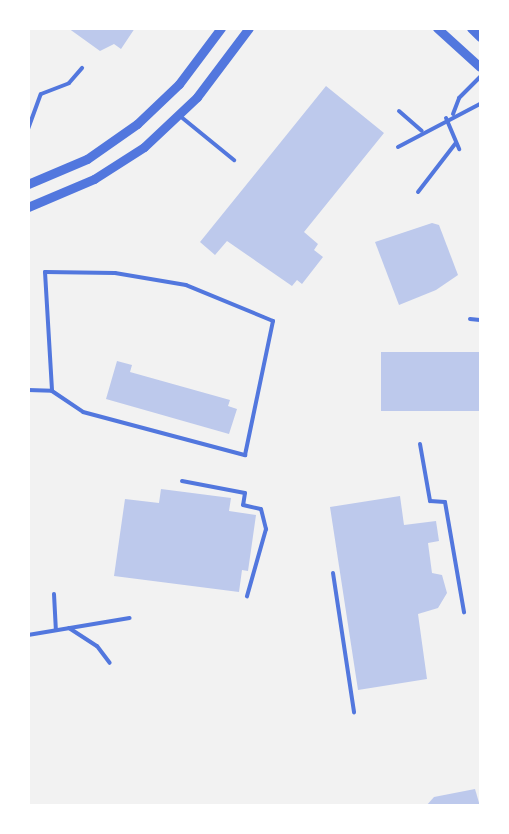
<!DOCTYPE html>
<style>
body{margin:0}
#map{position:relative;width:509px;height:834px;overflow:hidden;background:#f2f2f2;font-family:Helvetica,sans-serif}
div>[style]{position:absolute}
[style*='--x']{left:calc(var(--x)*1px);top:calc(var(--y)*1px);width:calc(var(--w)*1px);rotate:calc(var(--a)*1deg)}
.building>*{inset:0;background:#bdc9ec;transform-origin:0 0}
.service>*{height:4px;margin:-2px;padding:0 2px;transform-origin:2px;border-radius:2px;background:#5277de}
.tertiary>*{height:9px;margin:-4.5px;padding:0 4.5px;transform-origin:4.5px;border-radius:4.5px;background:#5277de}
span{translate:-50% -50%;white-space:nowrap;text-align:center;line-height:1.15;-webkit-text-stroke:4.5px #fff;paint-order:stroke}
.frame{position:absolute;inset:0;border:30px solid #fff;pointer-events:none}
</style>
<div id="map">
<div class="building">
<div style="clip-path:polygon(68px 28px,135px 28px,121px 49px,114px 44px,100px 51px)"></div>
<div style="clip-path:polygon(326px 86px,384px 133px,304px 232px,318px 244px,314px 250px,323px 257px,302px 284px,297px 280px,292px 286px,227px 241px,215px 255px,200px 242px)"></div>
<div style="clip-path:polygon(432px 223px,439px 225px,458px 275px,436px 290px,399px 305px,375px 242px)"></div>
<div style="left:480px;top:352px;width:59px;height:99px;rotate:90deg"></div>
<div style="clip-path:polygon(117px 361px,132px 365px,130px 372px,230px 400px,228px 406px,237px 409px,229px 434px,106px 399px)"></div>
<div style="clip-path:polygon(161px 489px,231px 498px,229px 511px,256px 515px,248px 571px,242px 570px,239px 592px,114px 576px,125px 499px,159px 503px)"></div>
<div style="clip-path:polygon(400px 496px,404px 525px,436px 521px,439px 541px,428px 543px,432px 573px,442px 575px,447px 593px,438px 608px,418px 614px,427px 679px,358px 690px,330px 507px)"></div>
<div style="clip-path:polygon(475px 789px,480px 806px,426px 806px,434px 797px)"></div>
</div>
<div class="service">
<div style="--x:399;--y:111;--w:30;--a:41"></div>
<div style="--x:453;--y:114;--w:17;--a:-69"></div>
<div style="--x:459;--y:98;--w:30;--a:-45"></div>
<div style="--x:180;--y:116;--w:70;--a:39.2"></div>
<div style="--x:446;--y:118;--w:34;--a:67"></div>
<div style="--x:28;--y:129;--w:37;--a:-70"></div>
<div style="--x:41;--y:94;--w:30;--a:-21"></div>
<div style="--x:69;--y:83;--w:20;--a:-49"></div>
<div style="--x:398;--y:147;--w:93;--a:-27.7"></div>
<div style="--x:418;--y:192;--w:61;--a:-52.4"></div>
<div style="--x:470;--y:319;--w:10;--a:6"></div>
<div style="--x:28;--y:390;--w:24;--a:2"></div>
<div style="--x:52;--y:391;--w:37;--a:34"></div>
<div style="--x:83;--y:412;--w:168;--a:14.9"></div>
<div style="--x:245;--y:455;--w:137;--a:-78.2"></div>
<div style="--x:273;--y:321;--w:94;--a:-157.5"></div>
<div style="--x:186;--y:285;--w:72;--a:-170.4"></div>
<div style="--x:115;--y:273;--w:70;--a:-179.2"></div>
<div style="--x:45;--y:272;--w:119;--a:86.6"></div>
<div style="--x:420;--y:444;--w:58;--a:80"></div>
<div style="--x:430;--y:501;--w:15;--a:4"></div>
<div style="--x:445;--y:502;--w:112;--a:80.2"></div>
<div style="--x:182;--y:481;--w:64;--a:10.8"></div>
<div style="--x:245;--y:493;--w:12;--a:99"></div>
<div style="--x:243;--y:505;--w:18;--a:13"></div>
<div style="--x:261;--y:509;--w:21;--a:76"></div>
<div style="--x:266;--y:529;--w:70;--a:105.8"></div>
<div style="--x:333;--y:573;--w:141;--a:81.4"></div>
<div style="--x:54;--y:594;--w:36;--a:87"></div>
<div style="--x:69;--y:628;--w:33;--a:33"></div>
<div style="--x:97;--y:646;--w:21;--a:53"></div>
<div style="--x:28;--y:635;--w:103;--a:-9.5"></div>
</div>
<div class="tertiary">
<div style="--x:437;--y:28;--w:58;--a:42.2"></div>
<div style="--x:471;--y:28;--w:13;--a:45"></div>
<div style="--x:28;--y:184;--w:64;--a:-23"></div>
<div style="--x:87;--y:159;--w:61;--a:-35"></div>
<div style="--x:137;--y:124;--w:58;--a:-43.6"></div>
<div style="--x:179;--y:84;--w:70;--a:-53.1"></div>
<div style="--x:28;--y:207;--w:72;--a:-23"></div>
<div style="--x:94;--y:179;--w:59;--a:-32.6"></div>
<div style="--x:144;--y:147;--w:73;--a:-43.3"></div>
<div style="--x:197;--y:97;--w:86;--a:-53"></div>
</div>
<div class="frame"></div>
</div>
